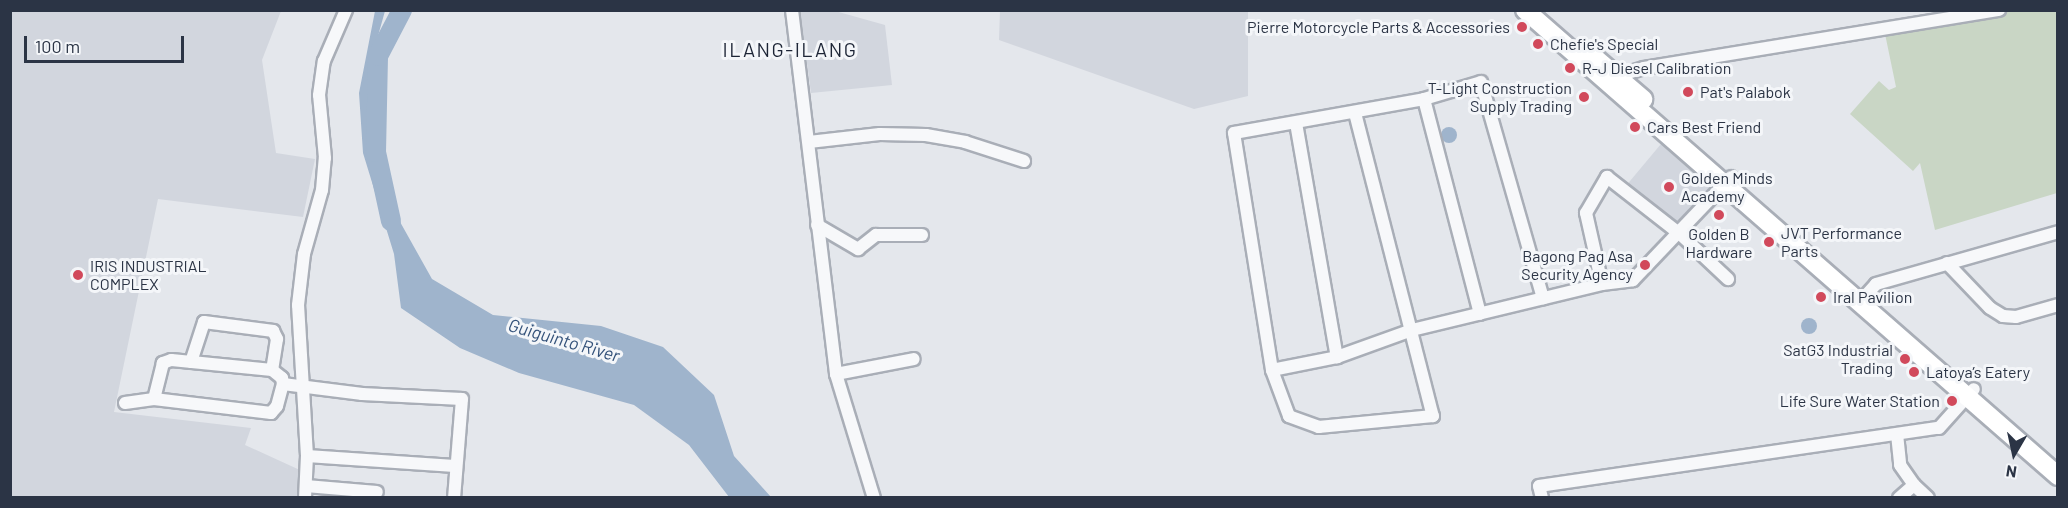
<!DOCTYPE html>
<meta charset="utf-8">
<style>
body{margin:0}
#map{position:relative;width:2068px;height:508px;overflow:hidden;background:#e4e7ec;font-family:Barlow,sans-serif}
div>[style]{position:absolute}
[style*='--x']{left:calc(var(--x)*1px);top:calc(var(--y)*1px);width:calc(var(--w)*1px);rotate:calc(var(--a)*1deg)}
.built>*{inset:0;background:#d2d6de;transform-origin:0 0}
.green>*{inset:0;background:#c9d6c5}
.water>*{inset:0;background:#9fb4cc}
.round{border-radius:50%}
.river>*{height:20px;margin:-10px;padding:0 10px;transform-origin:10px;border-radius:10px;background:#9fb4cc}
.roads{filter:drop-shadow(2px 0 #a9aeb7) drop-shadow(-2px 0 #a9aeb7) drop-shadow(0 2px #a9aeb7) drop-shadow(0 -2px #a9aeb7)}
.minor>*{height:12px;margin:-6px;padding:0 6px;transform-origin:6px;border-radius:6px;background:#f7f8fa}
.highway>*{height:18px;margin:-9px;padding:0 9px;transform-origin:9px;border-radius:9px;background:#fff}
.dots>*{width:16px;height:16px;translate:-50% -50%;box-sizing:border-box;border:3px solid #f4f6f9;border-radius:50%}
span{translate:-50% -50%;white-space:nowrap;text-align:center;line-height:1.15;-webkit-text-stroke:6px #f4f6f9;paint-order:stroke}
.poi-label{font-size:16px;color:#2b3445}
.right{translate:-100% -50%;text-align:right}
.left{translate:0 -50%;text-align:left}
.water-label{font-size:18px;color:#34527a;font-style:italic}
.quarter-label{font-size:20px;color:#1d2536;letter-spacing:1.5px}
.frame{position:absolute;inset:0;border:12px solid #2b3445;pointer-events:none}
.north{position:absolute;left:1984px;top:424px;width:60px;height:60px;-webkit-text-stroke:4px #f4f6f9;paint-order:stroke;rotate:189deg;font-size:16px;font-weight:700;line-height:24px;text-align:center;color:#2b3445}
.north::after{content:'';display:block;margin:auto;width:21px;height:27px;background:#2b3445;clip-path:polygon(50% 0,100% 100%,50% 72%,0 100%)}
.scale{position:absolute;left:24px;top:36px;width:160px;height:27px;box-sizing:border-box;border:3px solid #2b3445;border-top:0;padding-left:8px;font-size:18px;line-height:21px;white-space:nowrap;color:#2b3445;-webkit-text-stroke:4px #f4f6f9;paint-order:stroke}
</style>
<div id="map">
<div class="built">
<div style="clip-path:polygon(10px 11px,281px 11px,262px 60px,276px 153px,315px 159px,303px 217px,158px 199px,114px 412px,251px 428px,245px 445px,302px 471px,298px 497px,11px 497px)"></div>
<div style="clip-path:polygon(800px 11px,835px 11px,885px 25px,892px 85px,811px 93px)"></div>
<div style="clip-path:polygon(1000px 11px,1248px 11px,1248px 96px,1194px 109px,1095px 74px,999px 40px)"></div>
<div style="left:1661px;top:144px;width:67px;height:55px;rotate:40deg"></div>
</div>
<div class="green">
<div style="clip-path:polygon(2002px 11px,2057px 11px,2057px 193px,1935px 230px,1920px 163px,1913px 171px,1850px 114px,1879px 81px,1889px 90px,1896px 87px,1884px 29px)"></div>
</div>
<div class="water">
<div style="clip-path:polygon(375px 11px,385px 11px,369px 68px,385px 195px,432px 279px,493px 315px,601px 326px,663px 347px,714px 395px,734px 456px,771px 497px,729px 497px,689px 445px,634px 405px,519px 373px,460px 348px,401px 308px,394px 254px,363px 153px,359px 93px)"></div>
<div class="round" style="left:1441px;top:127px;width:16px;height:16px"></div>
<div class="round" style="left:1801px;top:318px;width:16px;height:16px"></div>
</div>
<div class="river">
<div style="--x:391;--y:221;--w:71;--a:-102.3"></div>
<div style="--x:376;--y:152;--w:96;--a:-88.8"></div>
<div style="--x:378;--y:56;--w:52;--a:-62.4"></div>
</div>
<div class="roads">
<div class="minor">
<div style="--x:792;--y:10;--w:367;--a:83.1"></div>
<div style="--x:836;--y:374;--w:130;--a:73"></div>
<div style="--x:1613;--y:82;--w:8;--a:-50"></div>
<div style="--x:1618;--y:76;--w:27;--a:-17"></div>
<div style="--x:1644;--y:68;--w:360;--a:-9.3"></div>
<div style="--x:1424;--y:99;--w:222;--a:75.4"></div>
<div style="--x:1355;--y:113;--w:313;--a:75.6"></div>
<div style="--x:1433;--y:416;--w:115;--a:174.5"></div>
<div style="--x:1319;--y:427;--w:32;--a:-160"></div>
<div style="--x:1289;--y:416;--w:49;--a:-110.3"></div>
<div style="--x:1272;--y:370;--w:240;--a:-99.1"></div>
<div style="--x:1234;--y:133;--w:193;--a:-10.1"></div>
<div style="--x:1424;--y:99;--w:59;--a:-16.6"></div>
<div style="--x:1481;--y:82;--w:225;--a:74"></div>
<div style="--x:1296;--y:123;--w:238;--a:80.1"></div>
<div style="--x:809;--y:142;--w:71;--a:-6.4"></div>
<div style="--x:880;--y:134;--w:46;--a:1.2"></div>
<div style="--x:926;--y:135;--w:40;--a:10"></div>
<div style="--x:965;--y:142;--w:62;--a:17.9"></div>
<div style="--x:817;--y:225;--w:48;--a:30.3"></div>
<div style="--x:858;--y:249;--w:23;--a:-38"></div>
<div style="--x:876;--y:235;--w:46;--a:0"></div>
<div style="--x:1947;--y:263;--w:62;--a:46.3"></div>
<div style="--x:1990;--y:308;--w:15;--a:32"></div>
<div style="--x:2003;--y:316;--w:13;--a:4"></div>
<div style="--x:2016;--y:317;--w:44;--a:-15.9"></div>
<div style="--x:1602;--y:284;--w:73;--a:-102.7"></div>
<div style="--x:1586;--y:213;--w:42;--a:-59.7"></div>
<div style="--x:1607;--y:177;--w:93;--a:38"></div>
<div style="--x:1680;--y:234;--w:66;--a:43.2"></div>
<div style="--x:1859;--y:303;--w:25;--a:-48"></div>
<div style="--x:1876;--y:284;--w:189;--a:-15.9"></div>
<div style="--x:191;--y:362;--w:42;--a:-72"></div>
<div style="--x:204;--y:322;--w:70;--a:7.4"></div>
<div style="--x:273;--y:331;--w:9;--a:63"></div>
<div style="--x:277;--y:339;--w:31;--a:99"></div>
<div style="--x:1272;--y:370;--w:66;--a:-11.3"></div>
<div style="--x:1337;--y:357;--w:80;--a:-19.8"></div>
<div style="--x:1412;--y:330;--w:195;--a:-13.6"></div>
<div style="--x:1602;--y:284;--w:31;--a:-7"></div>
<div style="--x:1633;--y:280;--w:142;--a:-46.4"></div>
<div style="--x:836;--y:374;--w:79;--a:-10.9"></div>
<div style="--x:283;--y:384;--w:80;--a:7.2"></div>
<div style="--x:362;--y:394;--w:100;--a:2.9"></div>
<div style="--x:462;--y:399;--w:99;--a:94.6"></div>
<div style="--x:125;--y:403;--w:29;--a:-8"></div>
<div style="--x:154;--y:399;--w:118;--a:6.8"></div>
<div style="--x:271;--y:413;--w:9;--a:-49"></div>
<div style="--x:277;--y:406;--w:23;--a:-75"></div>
<div style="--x:283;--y:384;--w:6;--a:-99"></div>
<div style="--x:282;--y:378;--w:13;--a:-141"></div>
<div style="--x:272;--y:370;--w:101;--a:-174.3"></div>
<div style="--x:171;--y:360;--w:9;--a:159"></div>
<div style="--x:163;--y:363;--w:37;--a:104"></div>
<div style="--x:1897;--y:434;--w:31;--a:84"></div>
<div style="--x:1900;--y:465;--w:24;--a:55"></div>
<div style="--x:1914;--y:485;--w:19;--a:43"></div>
<div style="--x:307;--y:456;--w:148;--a:3.9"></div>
<div style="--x:306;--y:486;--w:71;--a:4.8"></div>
<div style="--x:305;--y:498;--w:42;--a:-87.3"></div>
<div style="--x:307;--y:456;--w:151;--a:-93.4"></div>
<div style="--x:298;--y:305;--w:51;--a:-83.3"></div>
<div style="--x:304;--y:254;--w:66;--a:-74.3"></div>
<div style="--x:322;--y:190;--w:32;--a:-85"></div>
<div style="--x:325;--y:158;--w:63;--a:-95.4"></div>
<div style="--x:319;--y:95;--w:34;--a:-82"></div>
<div style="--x:324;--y:61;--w:56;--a:-66.7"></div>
<div style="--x:1542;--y:498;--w:12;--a:-104"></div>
<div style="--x:1539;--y:486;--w:404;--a:-8.3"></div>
<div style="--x:1939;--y:428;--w:52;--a:-48.1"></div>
<div style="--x:1899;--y:498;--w:20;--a:-41"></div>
</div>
<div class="highway">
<div style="--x:1525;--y:10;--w:708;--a:41.16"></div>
<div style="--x:1594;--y:57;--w:65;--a:40.6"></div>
</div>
</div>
<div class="dots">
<div style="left:1522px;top:27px;background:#d1495b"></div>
<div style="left:1538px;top:44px;background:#d1495b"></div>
<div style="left:1570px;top:68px;background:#d1495b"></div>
<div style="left:1688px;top:92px;background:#d1495b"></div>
<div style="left:1584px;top:97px;background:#d1495b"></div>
<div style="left:1635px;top:127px;background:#d1495b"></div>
<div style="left:1669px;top:187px;background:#d1495b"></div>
<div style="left:1719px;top:215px;background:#d1495b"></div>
<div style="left:1769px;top:242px;background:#d1495b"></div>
<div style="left:1645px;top:265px;background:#d1495b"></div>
<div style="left:78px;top:275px;background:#d1495b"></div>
<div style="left:1821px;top:297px;background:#d1495b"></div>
<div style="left:1905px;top:359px;background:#d1495b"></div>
<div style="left:1914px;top:372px;background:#d1495b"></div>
<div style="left:1952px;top:401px;background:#d1495b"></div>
</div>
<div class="poi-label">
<span class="right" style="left:1510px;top:27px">Pierre Motorcycle Parts &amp; Accessories</span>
<span class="left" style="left:1550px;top:44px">Chefie's Special</span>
<span class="left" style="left:1582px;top:68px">R-J Diesel Calibration</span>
<span class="right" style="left:1572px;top:97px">T-Light Construction<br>Supply Trading</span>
<span class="left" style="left:1700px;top:92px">Pat's Palabok</span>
<span class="left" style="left:1647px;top:127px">Cars Best Friend</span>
<span class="left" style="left:1681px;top:187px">Golden Minds<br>Academy</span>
<span class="left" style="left:1781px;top:242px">JVT Performance<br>Parts</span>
<span style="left:1719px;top:243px">Golden B<br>Hardware</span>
<span class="right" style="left:1633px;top:265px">Bagong Pag Asa<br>Security Agency</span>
<span class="left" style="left:90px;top:275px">IRIS INDUSTRIAL<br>COMPLEX</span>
<span class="left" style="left:1833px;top:297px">Iral Pavilion</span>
<span class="right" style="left:1893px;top:359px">SatG3 Industrial<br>Trading</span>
<span class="left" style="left:1926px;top:372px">Latoya’s Eatery</span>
<span class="right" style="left:1940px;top:401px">Life Sure Water Station</span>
</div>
<div class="water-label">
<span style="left:564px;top:340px;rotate:16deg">Guiguinto River</span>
</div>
<div class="quarter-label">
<span style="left:790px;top:49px">ILANG-ILANG</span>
</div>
<div class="frame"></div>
<div class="north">N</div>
<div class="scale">100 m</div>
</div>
